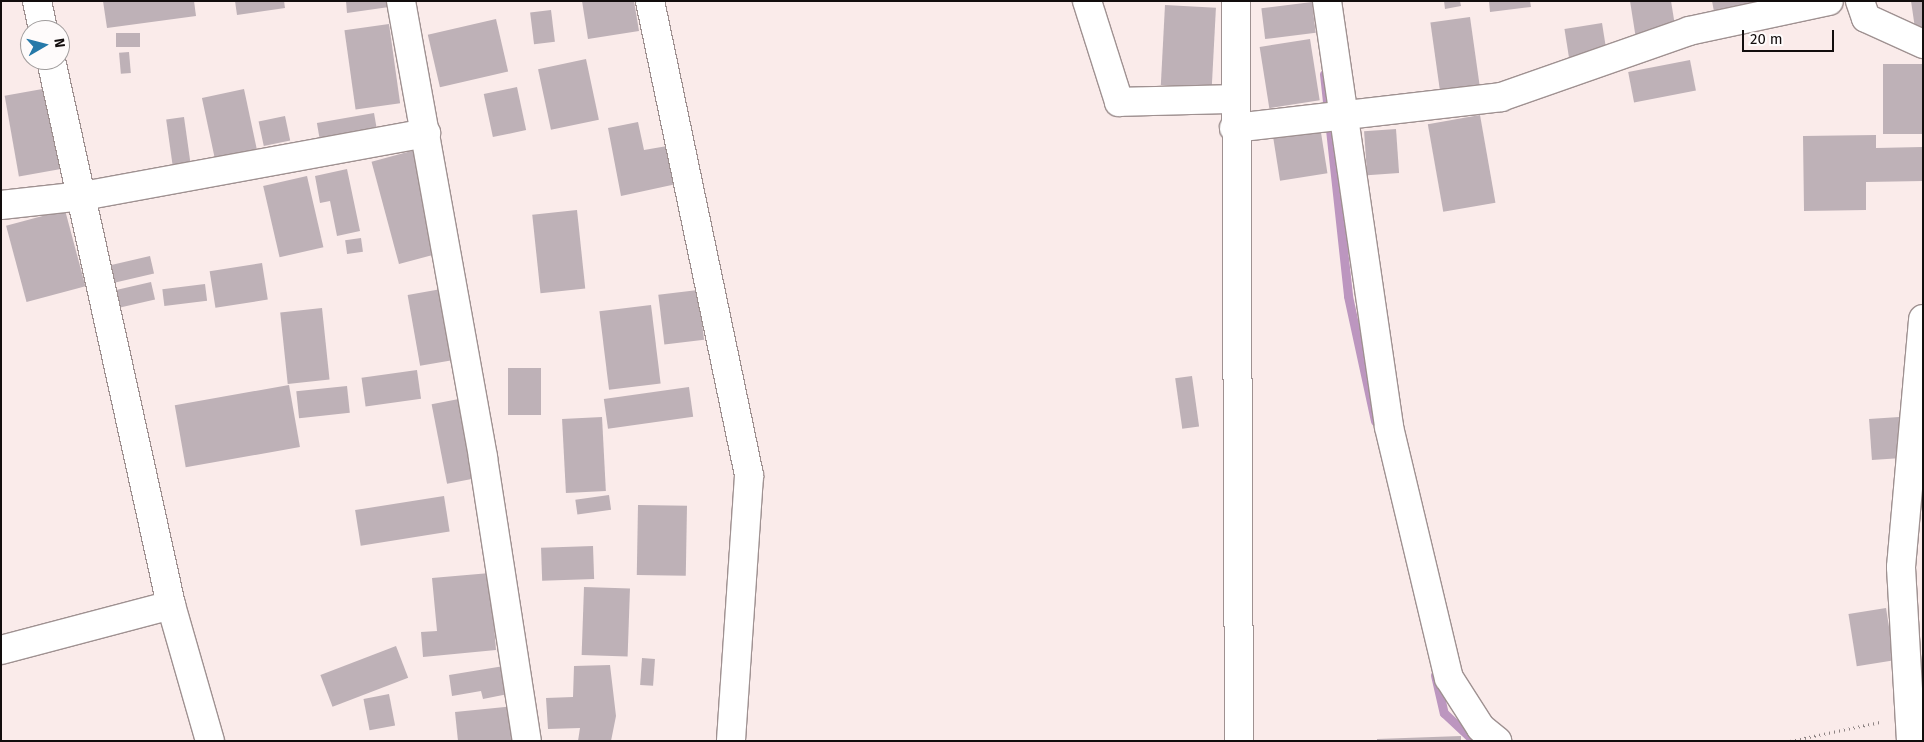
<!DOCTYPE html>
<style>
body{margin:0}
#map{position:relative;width:1924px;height:742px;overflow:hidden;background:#faebea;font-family:"Fira Sans",sans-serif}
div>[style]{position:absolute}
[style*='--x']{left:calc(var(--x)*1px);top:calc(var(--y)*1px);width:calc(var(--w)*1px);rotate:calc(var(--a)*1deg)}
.stream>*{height:9px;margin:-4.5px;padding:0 4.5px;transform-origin:4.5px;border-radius:4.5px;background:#bc96bf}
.building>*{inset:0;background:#beb1b7;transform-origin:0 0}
.path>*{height:3px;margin-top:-1.5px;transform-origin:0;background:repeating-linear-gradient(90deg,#8e8484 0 1px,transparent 0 5px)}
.roads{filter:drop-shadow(1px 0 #9f9191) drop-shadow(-1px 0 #9f9191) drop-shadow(0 1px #9f9191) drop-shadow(0 -1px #9f9191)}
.street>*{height:28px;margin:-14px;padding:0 14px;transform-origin:14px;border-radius:14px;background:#fff}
.secondary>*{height:28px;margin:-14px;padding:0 14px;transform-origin:14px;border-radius:14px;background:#fff}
span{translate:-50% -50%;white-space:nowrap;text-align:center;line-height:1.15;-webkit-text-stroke:4px #fefbfb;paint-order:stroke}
.frame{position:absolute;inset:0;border:2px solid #120d0d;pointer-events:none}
.north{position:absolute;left:20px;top:20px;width:50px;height:50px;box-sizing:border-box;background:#fefbfb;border:1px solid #a09c9c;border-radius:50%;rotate:82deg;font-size:14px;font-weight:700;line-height:20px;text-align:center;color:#120d0d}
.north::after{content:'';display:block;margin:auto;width:18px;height:22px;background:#2679a9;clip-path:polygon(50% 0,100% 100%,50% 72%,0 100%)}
.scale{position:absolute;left:1742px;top:30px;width:92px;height:22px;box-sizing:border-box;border:2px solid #120d0d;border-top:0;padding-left:6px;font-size:15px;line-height:18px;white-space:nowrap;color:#120d0d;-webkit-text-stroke:4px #fefbfb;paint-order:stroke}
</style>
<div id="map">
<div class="stream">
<div style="--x:1324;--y:74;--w:223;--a:83.8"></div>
<div style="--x:1348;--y:296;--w:128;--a:77.8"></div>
<div style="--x:1435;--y:675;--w:39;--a:77"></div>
<div style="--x:1444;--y:713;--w:41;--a:43"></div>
</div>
<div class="building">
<div style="clip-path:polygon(103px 1px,194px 1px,196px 16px,107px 28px)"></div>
<div style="clip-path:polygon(235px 1px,284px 1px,285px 8px,237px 15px)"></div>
<div style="clip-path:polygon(346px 1px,388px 1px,389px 7px,347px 13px)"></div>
<div style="clip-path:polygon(582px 1px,634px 1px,639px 31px,588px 39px)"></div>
<div style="clip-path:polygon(1444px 1px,1460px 1px,1461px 6px,1445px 9px)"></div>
<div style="clip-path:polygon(1489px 1px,1530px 1px,1531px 7px,1490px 12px)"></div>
<div style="clip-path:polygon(1630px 1px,1671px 1px,1676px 32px,1636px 39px)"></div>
<div style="clip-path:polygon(1712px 1px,1759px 1px,1763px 25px,1718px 33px)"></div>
<div style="clip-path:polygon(1911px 1px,1923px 1px,1923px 34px,1916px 35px)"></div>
<div style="left:1312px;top:2px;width:31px;height:51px;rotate:83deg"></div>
<div style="left:1165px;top:5px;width:51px;height:80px;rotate:3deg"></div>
<div style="left:551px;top:10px;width:32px;height:21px;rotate:83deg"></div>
<div style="left:1470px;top:17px;width:69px;height:40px;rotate:82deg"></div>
<div style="left:496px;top:19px;width:54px;height:70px;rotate:77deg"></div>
<div style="left:1602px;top:23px;width:33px;height:38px;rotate:81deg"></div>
<div style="left:389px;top:24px;width:80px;height:45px;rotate:82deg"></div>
<div style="left:116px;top:33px;width:24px;height:14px"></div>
<div style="left:1310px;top:39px;width:62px;height:51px;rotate:81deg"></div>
<div style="left:129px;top:52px;width:21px;height:10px;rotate:85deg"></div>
<div style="left:586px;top:59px;width:62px;height:49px;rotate:78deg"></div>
<div style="left:1690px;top:60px;width:31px;height:63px;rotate:79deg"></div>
<div style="left:1883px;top:64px;width:40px;height:70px"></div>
<div style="left:517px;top:87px;width:44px;height:34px;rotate:78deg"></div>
<div style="left:48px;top:88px;width:82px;height:44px;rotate:80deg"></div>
<div style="left:244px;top:89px;width:66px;height:43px;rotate:78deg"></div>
<div style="left:374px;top:113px;width:17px;height:58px;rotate:80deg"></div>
<div style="left:1480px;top:115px;width:89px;height:53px;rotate:80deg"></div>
<div style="left:285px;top:116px;width:25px;height:27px;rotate:78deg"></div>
<div style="left:184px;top:117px;width:48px;height:18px;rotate:82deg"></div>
<div style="left:1319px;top:120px;width:54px;height:48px;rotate:81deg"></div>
<div style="clip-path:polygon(638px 122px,644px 150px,673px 145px,681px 183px,621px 196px,608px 128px)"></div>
<div style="left:1396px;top:129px;width:44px;height:32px;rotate:86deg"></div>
<div style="clip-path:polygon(1876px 135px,1876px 148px,1922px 147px,1923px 181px,1866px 182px,1866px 210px,1804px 211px,1803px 136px)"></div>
<div style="left:415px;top:150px;width:106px;height:45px;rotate:75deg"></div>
<div style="clip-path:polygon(347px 169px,360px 231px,337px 236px,330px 201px,320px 203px,315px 176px)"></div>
<div style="left:307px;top:176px;width:73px;height:45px;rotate:77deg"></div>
<div style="left:65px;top:210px;width:79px;height:61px;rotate:75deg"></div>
<div style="left:577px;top:210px;width:79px;height:45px;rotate:84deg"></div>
<div style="left:361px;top:238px;width:14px;height:16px;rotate:82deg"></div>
<div style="left:150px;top:256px;width:18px;height:43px;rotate:77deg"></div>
<div style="left:262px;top:263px;width:37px;height:53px;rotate:81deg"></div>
<div style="left:151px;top:282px;width:18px;height:38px;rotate:77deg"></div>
<div style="left:205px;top:284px;width:17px;height:43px;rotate:83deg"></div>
<div style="left:447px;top:288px;width:72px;height:40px;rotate:80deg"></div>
<div style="left:698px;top:290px;width:50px;height:40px;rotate:83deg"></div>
<div style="left:651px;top:305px;width:79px;height:52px;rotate:83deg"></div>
<div style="left:322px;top:308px;width:72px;height:42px;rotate:84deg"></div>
<div style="left:508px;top:368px;width:33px;height:47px"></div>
<div style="left:417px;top:370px;width:29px;height:56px;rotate:82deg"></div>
<div style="left:1192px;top:376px;width:51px;height:17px;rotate:82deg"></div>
<div style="left:289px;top:385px;width:63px;height:116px;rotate:80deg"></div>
<div style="left:347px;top:386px;width:27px;height:51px;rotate:84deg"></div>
<div style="left:689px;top:387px;width:30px;height:86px;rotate:82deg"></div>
<div style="left:464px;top:398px;width:81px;height:33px;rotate:79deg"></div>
<div style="left:602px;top:417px;width:74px;height:40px;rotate:87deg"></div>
<div style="left:1899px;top:417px;width:41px;height:30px;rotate:86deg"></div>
<div style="left:609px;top:495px;width:15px;height:34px;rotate:82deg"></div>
<div style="left:444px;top:496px;width:36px;height:90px;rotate:81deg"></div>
<div style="left:638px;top:505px;width:49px;height:70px;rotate:1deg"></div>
<div style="left:593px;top:546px;width:33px;height:52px;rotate:88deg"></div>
<div style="clip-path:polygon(490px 573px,496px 650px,423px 657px,421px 632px,437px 631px,432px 578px)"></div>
<div style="left:584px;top:587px;width:46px;height:68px;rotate:2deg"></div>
<div style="left:1886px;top:608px;width:53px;height:38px;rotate:81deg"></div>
<div style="left:396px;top:646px;width:34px;height:81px;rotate:69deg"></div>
<div style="left:642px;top:658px;width:13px;height:27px;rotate:4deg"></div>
<div style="clip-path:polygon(610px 665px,616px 716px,611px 741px,578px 741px,580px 728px,548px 729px,546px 698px,573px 697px,574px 666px)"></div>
<div style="clip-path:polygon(504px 666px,508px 694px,483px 699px,481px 691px,452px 696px,449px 675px)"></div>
<div style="left:389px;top:694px;width:32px;height:26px;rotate:79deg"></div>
<div style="clip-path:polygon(514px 706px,518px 741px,458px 741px,455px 712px)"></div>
<div style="clip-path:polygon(1461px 736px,1461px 741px,1377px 741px,1377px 739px)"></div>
</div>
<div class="path">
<div style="--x:1790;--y:741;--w:92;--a:-11.9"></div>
</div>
<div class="roads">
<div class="street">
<div style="--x:37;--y:1;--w:30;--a:78"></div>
<div style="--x:401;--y:1;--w:464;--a:79.8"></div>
<div style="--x:483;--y:458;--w:286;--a:81.2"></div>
<div style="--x:1087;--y:1;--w:106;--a:72.4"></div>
<div style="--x:1119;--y:102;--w:115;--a:-1.5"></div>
<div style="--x:1327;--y:1;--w:430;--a:81.7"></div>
<div style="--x:1389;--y:427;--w:258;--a:76.6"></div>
<div style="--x:1449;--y:678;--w:59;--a:57.4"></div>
<div style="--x:1481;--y:728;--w:21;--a:39"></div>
<div style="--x:1860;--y:1;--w:18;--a:71"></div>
<div style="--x:1866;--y:18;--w:63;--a:24.5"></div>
<div style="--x:51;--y:60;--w:558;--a:77.58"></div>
<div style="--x:171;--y:605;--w:141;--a:74"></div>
<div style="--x:1234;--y:128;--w:269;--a:-6.6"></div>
<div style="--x:1501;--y:97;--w:199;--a:-19.3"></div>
<div style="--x:1689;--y:31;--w:143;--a:-12.1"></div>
<div style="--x:1;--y:205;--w:82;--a:-6.3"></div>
<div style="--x:83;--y:196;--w:349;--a:-10.4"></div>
<div style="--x:1;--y:650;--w:176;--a:-14.8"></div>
<div style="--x:1911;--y:741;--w:174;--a:-93.3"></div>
<div style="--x:1901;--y:567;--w:249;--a:-84.9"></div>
</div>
<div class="secondary">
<div style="--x:650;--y:1;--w:485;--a:78.2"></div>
<div style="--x:749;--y:476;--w:266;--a:93.9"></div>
<div style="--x:1236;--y:1;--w:740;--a:89.77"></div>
</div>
</div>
<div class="frame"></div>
<div class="north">N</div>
<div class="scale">20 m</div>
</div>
